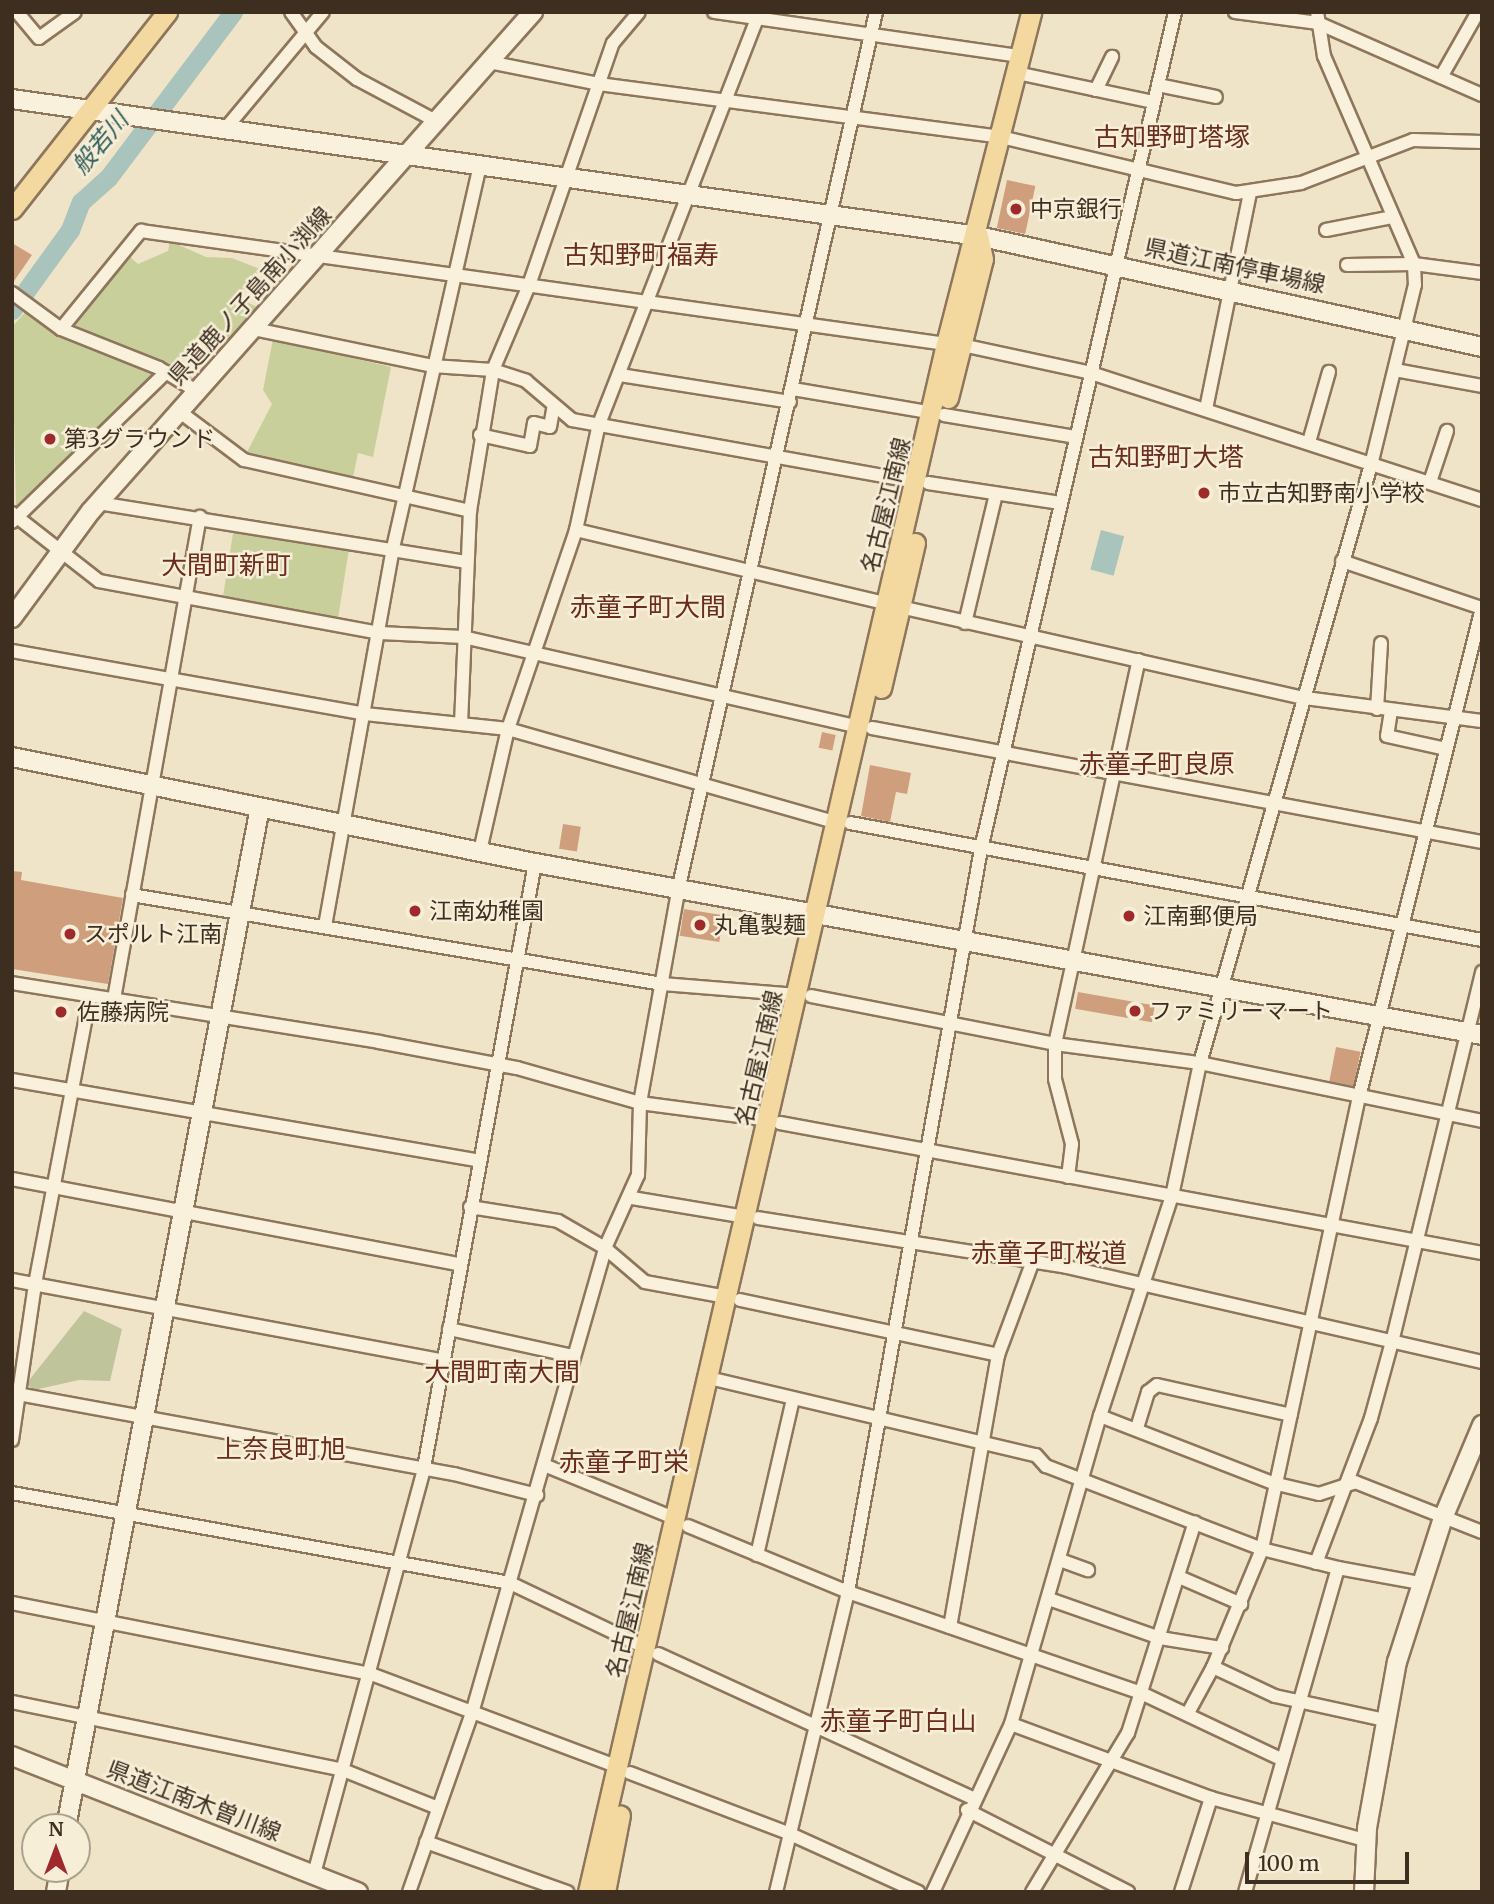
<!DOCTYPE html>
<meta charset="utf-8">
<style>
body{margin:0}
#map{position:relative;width:1494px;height:1904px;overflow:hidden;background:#f0e4c8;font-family:Merriweather,"Noto Sans JP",serif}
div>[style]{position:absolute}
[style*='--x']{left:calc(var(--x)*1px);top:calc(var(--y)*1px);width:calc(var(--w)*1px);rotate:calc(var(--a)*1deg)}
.green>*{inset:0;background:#c9cf9b;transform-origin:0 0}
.cemetery>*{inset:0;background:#bfc49a}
.water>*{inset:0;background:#a9c4bc;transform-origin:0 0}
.river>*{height:19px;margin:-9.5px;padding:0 9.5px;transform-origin:9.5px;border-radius:9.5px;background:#a9c4bc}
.building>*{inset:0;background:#cf9f7d;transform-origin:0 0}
.roads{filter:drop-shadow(2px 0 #8d765c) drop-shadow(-2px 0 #8d765c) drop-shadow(0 2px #8d765c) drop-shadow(0 -2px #8d765c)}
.street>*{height:12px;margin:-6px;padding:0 6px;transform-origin:6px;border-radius:6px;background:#faf1dc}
.secondary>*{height:18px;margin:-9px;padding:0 9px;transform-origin:9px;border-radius:9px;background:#faf1dc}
.primary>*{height:19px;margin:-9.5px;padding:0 9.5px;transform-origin:9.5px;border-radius:9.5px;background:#f3d9a0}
.dots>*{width:19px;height:19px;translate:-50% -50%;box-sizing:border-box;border:4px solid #f7eed8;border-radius:50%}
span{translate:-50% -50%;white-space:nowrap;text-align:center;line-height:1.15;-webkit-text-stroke:5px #f7eed8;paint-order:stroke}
.poi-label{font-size:23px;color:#3d2e20}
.left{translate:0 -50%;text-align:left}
.street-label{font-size:23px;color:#3d2e20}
.water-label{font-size:24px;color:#2f5d5a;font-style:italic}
.quarter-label{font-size:26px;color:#6b2e1e}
.frame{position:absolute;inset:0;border:14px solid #3d2e20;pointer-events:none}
.north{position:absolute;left:21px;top:1813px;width:70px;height:70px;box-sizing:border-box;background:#f7eed8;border:2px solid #ada18e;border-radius:50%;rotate:0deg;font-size:19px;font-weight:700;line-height:28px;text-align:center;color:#3d2e20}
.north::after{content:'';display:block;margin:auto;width:24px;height:32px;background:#9e2a2b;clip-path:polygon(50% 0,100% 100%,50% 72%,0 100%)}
.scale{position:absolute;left:1245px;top:1852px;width:164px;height:32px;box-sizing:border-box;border:4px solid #3d2e20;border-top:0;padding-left:9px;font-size:21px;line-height:24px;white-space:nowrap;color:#3d2e20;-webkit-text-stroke:5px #f7eed8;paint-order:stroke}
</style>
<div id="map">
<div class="green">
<div style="clip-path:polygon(170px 241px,206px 257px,232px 258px,260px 269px,238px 298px,259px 308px,232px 345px,211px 329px,168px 367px,70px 326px,128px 255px,138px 264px,168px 251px)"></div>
<div style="clip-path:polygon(27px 310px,54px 333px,157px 372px,16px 508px,12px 327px)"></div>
<div style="clip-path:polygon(273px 339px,391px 367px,373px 457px,358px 453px,352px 482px,246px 454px,272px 404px,263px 390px)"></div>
<div style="left:234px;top:527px;width:117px;height:73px;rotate:9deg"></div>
</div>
<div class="cemetery">
<div style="clip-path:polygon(84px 1311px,122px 1329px,110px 1381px,79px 1380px,34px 1390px,26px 1384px)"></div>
</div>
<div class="water">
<div style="left:1101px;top:530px;width:24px;height:41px;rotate:15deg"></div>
</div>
<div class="river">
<div style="--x:12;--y:310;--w:99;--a:-54.1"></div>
<div style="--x:70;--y:230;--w:30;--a:-69"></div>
<div style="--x:81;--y:202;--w:36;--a:-42"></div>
<div style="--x:108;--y:178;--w:208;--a:-53"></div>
</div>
<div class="building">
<div style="left:1007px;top:180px;width:29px;height:49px;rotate:12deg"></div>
<div style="clip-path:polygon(12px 243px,32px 255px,12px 284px)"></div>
<div style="left:822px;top:732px;width:14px;height:16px;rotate:12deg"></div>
<div style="clip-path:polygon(870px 765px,911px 773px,907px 794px,896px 792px,890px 822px,861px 816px)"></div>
<div style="left:563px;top:824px;width:18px;height:25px;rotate:9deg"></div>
<div style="clip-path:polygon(12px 871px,22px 872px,21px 880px,123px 898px,108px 984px,12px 969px)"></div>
<div style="left:684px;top:909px;width:40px;height:27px;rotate:9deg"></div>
<div style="left:1078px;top:992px;width:78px;height:17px;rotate:10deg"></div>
<div style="left:1336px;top:1047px;width:25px;height:35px;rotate:11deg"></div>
</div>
<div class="roads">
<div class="street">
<div style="--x:17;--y:12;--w:34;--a:50"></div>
<div style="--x:39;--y:38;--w:44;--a:-35.8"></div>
<div style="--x:291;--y:12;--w:43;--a:54.5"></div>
<div style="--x:316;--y:47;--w:52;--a:38"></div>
<div style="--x:357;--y:79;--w:92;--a:28"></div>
<div style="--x:714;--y:12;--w:310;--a:8.2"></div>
<div style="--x:1235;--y:12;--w:84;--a:7.5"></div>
<div style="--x:1318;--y:23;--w:179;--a:23.7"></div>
<div style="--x:489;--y:62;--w:112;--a:11.3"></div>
<div style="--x:599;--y:84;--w:405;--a:7.5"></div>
<div style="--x:1001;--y:137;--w:242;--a:13.4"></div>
<div style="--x:1236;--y:193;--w:66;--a:-8.7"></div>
<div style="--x:1301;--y:183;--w:120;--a:-21"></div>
<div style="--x:1413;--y:140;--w:69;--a:1.7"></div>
<div style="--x:1017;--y:73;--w:140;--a:12"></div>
<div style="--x:1441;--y:77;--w:75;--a:-60.4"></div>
<div style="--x:1158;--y:85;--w:59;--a:11.7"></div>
<div style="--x:1096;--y:90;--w:37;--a:-64"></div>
<div style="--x:226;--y:128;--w:151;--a:-50.1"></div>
<div style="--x:1326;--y:230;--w:67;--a:-11.1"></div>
<div style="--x:1347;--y:265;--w:67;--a:-0.9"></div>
<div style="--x:1414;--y:264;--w:69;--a:7.5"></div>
<div style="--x:12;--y:293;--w:61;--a:36.3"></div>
<div style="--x:61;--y:329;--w:105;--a:21.7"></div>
<div style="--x:159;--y:368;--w:46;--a:31.6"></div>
<div style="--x:61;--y:329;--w:127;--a:-50.8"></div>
<div style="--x:141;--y:231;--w:813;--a:7.99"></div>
<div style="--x:254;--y:329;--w:182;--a:11.7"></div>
<div style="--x:432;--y:366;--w:61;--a:3.8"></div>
<div style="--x:493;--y:370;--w:35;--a:18"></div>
<div style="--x:526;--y:381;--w:60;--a:40.3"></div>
<div style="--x:572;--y:420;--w:351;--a:10.2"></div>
<div style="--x:962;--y:345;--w:132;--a:12.2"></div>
<div style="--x:1091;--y:373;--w:411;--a:18"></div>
<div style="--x:1395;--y:370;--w:88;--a:10.4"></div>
<div style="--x:620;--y:375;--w:172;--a:9"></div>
<div style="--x:793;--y:389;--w:142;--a:9.7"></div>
<div style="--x:1206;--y:409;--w:220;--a:-78.5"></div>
<div style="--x:180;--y:412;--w:80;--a:36.9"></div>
<div style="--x:244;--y:460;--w:232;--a:12.7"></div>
<div style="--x:944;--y:415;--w:133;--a:9.5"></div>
<div style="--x:480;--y:435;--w:51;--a:12.4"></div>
<div style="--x:530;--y:446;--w:23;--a:-80"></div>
<div style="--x:534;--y:423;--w:16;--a:14"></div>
<div style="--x:550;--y:427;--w:22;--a:-80"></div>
<div style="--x:1309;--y:442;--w:73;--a:-74.1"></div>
<div style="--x:1430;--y:482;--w:54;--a:-71.6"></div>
<div style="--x:928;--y:483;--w:134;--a:8.6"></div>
<div style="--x:98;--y:503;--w:374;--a:9.1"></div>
<div style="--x:12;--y:513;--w:110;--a:38"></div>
<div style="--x:99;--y:581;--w:286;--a:10.5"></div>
<div style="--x:380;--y:633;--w:83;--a:2.8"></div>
<div style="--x:463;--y:637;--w:407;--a:12.8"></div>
<div style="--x:12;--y:522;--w:215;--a:-44.2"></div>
<div style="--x:576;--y:530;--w:318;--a:13.3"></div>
<div style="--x:1342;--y:561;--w:148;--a:18.6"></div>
<div style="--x:900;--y:607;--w:415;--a:12.7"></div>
<div style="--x:1305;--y:698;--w:178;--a:7.4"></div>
<div style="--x:965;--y:623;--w:133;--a:-76.5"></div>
<div style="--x:12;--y:651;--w:359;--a:10.1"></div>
<div style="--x:365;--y:714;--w:144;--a:6"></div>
<div style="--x:508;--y:729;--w:342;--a:15.9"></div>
<div style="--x:1377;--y:709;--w:66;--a:-86.5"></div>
<div style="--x:1391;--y:711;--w:25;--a:99"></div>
<div style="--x:1387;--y:736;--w:60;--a:12.4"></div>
<div style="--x:461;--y:724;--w:213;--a:-87.6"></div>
<div style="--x:470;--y:511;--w:143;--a:-80.7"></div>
<div style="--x:493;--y:370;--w:92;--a:-67"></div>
<div style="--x:529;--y:285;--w:256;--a:-70.9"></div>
<div style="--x:613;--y:43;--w:40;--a:-50"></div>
<div style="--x:872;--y:728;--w:621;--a:10.59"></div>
<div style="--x:850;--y:823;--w:643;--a:10.49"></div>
<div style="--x:480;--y:851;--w:125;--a:-77.1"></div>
<div style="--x:508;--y:729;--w:210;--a:-71.1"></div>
<div style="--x:576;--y:530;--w:108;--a:-77.8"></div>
<div style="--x:599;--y:424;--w:442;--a:-68.7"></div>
<div style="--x:132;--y:895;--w:537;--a:9.53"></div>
<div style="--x:662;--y:984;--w:136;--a:4.6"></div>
<div style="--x:325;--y:926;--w:384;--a:-79.8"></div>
<div style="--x:393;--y:548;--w:393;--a:-77.2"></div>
<div style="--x:12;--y:983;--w:372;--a:9.1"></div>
<div style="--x:379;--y:1042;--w:140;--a:10.7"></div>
<div style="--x:517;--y:1068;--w:128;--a:15.9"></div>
<div style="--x:640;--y:1103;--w:131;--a:7.5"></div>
<div style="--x:811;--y:996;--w:249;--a:11.1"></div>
<div style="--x:1055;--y:1044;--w:146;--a:7.5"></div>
<div style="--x:1200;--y:1063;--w:288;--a:11.6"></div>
<div style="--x:114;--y:999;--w:490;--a:-79.9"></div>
<div style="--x:12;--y:1080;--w:474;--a:9.8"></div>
<div style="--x:780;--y:1123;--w:714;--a:10.49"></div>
<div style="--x:1068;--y:1177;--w:33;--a:-83"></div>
<div style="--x:1072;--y:1144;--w:67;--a:-104.7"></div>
<div style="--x:1055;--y:1079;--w:35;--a:-90"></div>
<div style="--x:1055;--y:1044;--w:393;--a:-77.7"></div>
<div style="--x:12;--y:1179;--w:455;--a:10.8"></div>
<div style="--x:632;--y:1198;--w:116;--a:9.5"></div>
<div style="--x:470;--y:1207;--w:89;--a:9"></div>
<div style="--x:558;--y:1221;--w:54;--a:29.9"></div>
<div style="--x:605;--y:1248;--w:52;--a:40.4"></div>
<div style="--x:645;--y:1282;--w:83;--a:10.4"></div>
<div style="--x:758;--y:1218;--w:313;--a:9"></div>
<div style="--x:1067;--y:1267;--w:426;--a:12.9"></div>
<div style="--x:12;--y:1280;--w:439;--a:10.6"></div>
<div style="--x:740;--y:1300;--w:264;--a:12"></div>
<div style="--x:449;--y:1329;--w:127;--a:12.3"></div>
<div style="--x:709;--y:1378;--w:336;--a:13.3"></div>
<div style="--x:1036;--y:1455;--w:15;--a:48"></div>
<div style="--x:1046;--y:1466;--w:231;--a:21"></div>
<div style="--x:1262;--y:1549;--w:78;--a:14"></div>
<div style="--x:1338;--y:1568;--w:337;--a:106"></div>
<div style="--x:12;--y:1393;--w:449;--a:10.4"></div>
<div style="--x:454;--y:1474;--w:86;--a:14.2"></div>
<div style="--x:1100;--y:1416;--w:186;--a:21.2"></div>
<div style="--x:1273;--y:1483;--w:47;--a:13.4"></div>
<div style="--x:1319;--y:1494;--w:38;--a:-18"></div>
<div style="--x:1355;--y:1482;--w:136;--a:21.5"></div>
<div style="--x:1137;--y:1428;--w:38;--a:-73"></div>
<div style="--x:1148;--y:1392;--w:11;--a:-38"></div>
<div style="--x:1157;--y:1385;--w:137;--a:12.6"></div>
<div style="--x:12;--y:1440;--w:158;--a:-81.6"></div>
<div style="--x:35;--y:1284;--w:293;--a:-79.2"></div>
<div style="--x:544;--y:1465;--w:143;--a:22.2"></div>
<div style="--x:12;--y:1493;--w:506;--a:10.24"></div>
<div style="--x:510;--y:1583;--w:151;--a:25.5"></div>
<div style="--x:688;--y:1526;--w:173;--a:22.4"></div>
<div style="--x:848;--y:1592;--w:308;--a:19"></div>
<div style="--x:1139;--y:1692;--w:159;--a:25.3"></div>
<div style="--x:757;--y:1555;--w:160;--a:-77"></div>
<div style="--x:1060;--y:1560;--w:30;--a:20"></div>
<div style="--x:1316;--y:1563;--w:155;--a:-69.2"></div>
<div style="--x:1371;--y:1418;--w:79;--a:-74.6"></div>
<div style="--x:1392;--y:1342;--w:381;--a:-76.3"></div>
<div style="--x:1338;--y:1568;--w:88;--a:10.4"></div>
<div style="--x:1179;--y:1577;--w:68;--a:23.5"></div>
<div style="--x:1049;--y:1599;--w:118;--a:19.4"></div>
<div style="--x:1160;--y:1638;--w:63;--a:9.2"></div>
<div style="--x:12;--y:1603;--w:366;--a:11.2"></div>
<div style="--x:371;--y:1674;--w:264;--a:20.6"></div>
<div style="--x:950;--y:1627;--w:276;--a:-80"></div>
<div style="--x:998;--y:1355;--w:100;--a:-69.6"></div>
<div style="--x:658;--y:1654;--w:346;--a:24.6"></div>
<div style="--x:1213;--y:1667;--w:68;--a:25.1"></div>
<div style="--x:1275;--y:1696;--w:113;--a:12.3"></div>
<div style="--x:12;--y:1702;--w:338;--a:11.6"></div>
<div style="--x:343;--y:1770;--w:102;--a:21.8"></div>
<div style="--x:1188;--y:1713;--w:52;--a:-61.5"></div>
<div style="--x:1213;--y:1667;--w:128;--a:-67.4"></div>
<div style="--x:1262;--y:1549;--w:462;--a:-77.9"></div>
<div style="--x:1359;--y:1097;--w:504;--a:-75.88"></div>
<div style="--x:1011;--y:1724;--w:213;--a:20.3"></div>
<div style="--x:1211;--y:1798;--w:163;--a:15.3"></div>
<div style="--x:630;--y:1773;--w:169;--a:20.8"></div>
<div style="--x:788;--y:1833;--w:143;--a:24.4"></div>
<div style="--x:967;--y:1810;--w:181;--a:27"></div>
<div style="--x:426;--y:1842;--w:150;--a:19.5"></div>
<div style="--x:314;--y:1874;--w:421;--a:-74.8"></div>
<div style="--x:424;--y:1468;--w:615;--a:-79.6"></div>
<div style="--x:409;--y:1892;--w:190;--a:-70.6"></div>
<div style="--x:472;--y:1713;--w:484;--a:-74"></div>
<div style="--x:605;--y:1248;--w:80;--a:-65.7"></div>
<div style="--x:638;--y:1175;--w:72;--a:-88.4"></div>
<div style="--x:640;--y:1103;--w:220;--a:-79.8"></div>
<div style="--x:679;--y:886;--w:896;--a:-77.3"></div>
<div style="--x:776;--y:1892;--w:309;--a:-76.5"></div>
<div style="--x:848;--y:1592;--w:755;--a:-79.85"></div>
<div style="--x:981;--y:849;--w:859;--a:-76.95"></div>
<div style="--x:933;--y:1892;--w:185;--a:-65.1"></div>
<div style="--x:1011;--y:1724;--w:321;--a:-73.9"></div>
<div style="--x:1100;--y:1416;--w:231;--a:-71.9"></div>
<div style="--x:1172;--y:1196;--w:136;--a:-78.1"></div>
<div style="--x:1200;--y:1063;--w:626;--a:-74.05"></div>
<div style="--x:1372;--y:461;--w:181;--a:-76.3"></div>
<div style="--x:1415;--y:285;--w:21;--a:-93"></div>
<div style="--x:1414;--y:264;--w:227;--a:-113.4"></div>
<div style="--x:1324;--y:56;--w:45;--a:-99"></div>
<div style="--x:1032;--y:1892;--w:186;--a:-58.9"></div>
<div style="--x:1128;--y:1733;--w:221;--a:-72.4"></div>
<div style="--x:1181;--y:1892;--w:99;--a:-72.3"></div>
</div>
<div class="secondary">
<div style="--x:12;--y:99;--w:976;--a:8.07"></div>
<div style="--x:978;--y:236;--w:516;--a:12.42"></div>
<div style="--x:12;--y:618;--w:133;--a:-53.6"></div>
<div style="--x:91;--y:511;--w:667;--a:-48.47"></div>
<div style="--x:12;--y:757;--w:534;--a:11.46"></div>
<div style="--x:535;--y:863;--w:962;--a:10.29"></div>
<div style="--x:12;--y:1756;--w:372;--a:21.5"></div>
<div style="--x:66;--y:1827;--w:1038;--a:-79.23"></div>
<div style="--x:56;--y:1892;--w:23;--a:-80"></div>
<div style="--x:1364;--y:1892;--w:64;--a:-87.3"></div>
<div style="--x:1367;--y:1828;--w:169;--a:-79.8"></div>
<div style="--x:1397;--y:1662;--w:151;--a:-72.3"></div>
<div style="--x:1443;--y:1518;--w:101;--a:-67.2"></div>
</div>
<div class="primary">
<div style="--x:12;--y:209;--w:251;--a:-51.8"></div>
<div style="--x:948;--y:398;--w:143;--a:-75.9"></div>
<div style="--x:983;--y:259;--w:24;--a:-102"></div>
<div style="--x:881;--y:688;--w:149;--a:-76.8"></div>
<div style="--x:588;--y:1892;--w:1589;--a:-76.98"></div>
<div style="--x:946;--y:344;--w:343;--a:-75.6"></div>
<div style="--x:605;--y:1892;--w:78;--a:-79"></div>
</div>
</div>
<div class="dots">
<div style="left:1016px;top:209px;background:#9e2a2b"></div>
<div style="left:50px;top:439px;background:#9e2a2b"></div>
<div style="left:1204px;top:493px;background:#9e2a2b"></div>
<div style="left:415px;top:911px;background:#9e2a2b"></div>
<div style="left:1129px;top:916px;background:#9e2a2b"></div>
<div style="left:700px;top:925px;background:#9e2a2b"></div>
<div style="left:70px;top:934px;background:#9e2a2b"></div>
<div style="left:1135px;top:1011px;background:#9e2a2b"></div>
<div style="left:61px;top:1012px;background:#9e2a2b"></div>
</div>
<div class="poi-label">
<span class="left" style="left:1030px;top:209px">中京銀行</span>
<span class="left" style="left:64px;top:439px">第3グラウンド</span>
<span class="left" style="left:1218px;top:493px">市立古知野南小学校</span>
<span class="left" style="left:429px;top:911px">江南幼稚園</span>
<span class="left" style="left:1143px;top:916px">江南郵便局</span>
<span class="left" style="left:714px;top:925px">丸亀製麺</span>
<span class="left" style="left:84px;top:934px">スポルト江南</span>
<span class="left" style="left:1149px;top:1011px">ファミリーマート</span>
<span class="left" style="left:77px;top:1012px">佐藤病院</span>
</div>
<div class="street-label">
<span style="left:1235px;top:266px;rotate:12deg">県道江南停車場線</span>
<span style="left:250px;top:296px;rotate:-48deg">県道鹿ノ子島南小渕線</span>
<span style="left:886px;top:505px;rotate:-76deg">名古屋江南線</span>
<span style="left:759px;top:1058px;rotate:-77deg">名古屋江南線</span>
<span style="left:630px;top:1610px;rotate:-77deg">名古屋江南線</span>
<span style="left:194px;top:1801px;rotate:21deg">県道江南木曽川線</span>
</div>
<div class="water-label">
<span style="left:100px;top:143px;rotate:-50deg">般若川</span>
</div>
<div class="quarter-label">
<span style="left:1172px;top:137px">古知野町塔塚</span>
<span style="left:641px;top:255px">古知野町福寿</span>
<span style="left:1166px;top:457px">古知野町大塔</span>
<span style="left:226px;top:565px">大間町新町</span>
<span style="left:648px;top:607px">赤童子町大間</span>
<span style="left:1157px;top:764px">赤童子町良原</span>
<span style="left:1049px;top:1253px">赤童子町桜道</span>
<span style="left:502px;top:1372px">大間町南大間</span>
<span style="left:281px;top:1449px">上奈良町旭</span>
<span style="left:624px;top:1462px">赤童子町栄</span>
<span style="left:898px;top:1721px">赤童子町白山</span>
</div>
<div class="frame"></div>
<div class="north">N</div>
<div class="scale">100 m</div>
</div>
